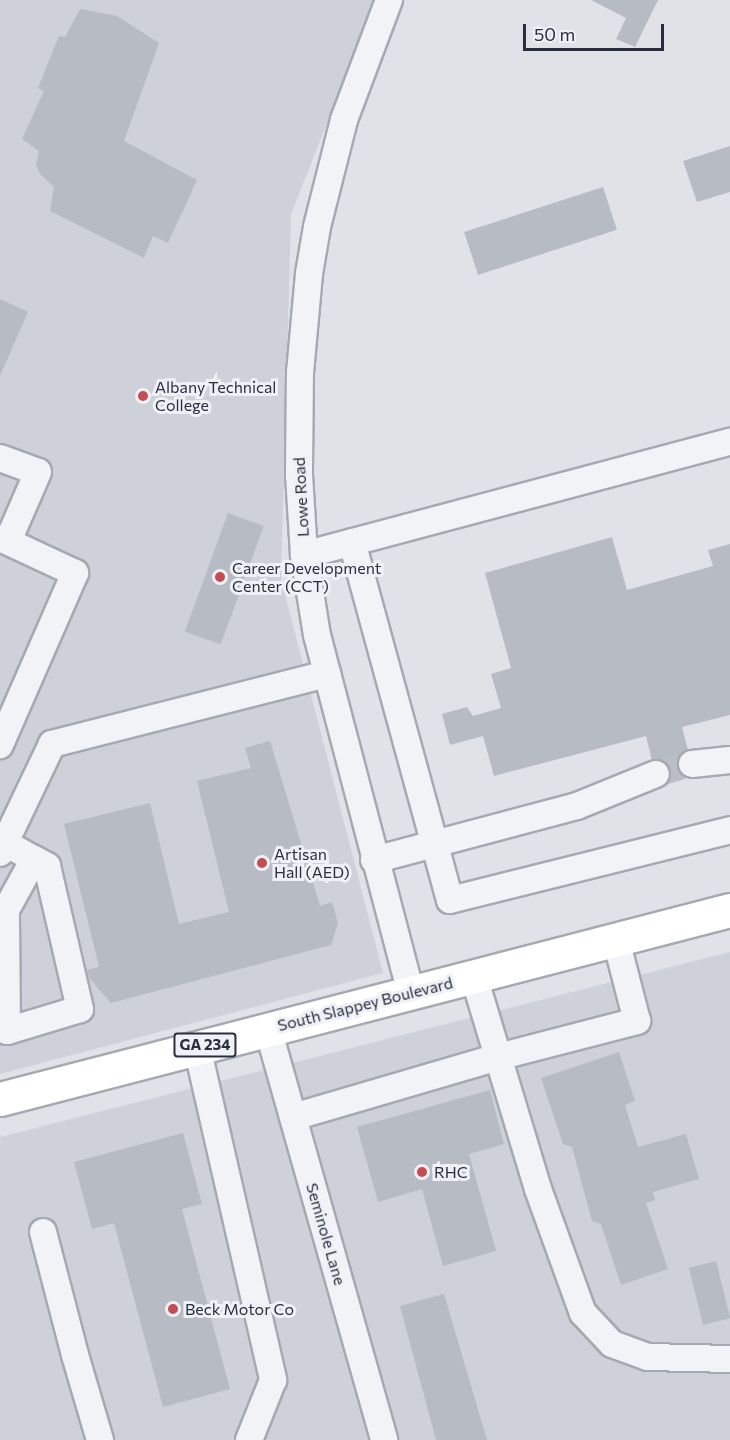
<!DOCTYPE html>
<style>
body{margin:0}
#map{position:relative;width:730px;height:1440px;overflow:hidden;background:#e0e2e8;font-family:Commissioner,sans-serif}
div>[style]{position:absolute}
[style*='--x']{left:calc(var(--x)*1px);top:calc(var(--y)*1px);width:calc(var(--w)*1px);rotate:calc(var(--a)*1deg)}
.built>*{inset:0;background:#ced1da}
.building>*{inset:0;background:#b7bbc4;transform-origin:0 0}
.minor-tunnel>*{height:26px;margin-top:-13px;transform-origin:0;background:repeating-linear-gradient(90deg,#bbbec6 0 26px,transparent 0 39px)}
.roads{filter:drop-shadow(2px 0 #a5a9b2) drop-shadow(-2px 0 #a5a9b2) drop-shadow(0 2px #a5a9b2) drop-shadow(0 -2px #a5a9b2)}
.minor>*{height:26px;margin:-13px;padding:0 13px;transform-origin:13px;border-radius:13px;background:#f2f3f6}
.major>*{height:33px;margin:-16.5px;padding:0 16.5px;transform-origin:16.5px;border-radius:16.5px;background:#fff}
.dots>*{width:16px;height:16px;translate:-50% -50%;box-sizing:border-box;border:3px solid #eff1f6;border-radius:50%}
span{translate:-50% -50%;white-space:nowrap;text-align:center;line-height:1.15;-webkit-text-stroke:6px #eff1f6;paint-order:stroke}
.shield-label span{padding:2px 4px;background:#eff1f6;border:2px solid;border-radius:4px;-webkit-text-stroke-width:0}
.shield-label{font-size:15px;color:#292f3e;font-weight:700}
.poi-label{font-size:16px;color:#292f3e}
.left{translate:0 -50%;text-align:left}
.street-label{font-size:16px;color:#292f3e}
.scale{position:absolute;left:523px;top:24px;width:141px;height:27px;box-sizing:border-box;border:3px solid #292f3e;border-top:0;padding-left:8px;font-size:18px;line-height:21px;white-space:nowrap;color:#292f3e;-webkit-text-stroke:4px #eff1f6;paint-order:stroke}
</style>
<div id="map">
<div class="built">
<div style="clip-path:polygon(0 0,376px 0,291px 214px,281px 579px,383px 973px,0 1074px)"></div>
<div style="clip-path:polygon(730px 952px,730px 1440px,0 1440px,0 1137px)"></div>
</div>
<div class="building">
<div style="clip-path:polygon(591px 0,658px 0,635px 47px,616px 39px,626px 18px)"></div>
<div style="clip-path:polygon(80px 9px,117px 16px,159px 43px,124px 141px,197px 180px,168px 243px,153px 236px,144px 258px,50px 211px,54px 187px,40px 174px,36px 165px,39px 151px,22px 139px,44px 91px,38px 88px,59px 36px,65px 37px)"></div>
<div style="clip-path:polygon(730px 146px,730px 192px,697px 202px,683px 161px)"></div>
<div style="left:603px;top:187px;width:45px;height:146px;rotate:72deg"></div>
<div style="clip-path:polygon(0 299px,28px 312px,0 376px)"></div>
<div style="left:228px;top:513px;width:38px;height:126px;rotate:20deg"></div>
<div style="clip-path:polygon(612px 537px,627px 590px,713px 566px,708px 550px,730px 544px,730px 715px,682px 727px,688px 750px,679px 757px,677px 765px,685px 777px,669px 782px,670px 768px,665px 762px,652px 760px,646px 736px,494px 776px,483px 736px,450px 745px,442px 714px,467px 707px,473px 716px,501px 708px,491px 674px,511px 668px,485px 573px)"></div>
<div style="clip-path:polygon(270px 741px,320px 906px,332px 902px,338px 923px,331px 945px,111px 1003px,90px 979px,87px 970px,99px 967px,64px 824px,150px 803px,179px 924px,229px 912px,197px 781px,251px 768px,245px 748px)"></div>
<div style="clip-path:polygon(619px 1052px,635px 1101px,625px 1105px,638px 1147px,686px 1134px,699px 1179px,653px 1192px,655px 1200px,646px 1203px,668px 1269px,621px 1285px,601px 1224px,592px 1221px,572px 1147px,563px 1144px,541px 1078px)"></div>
<div style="clip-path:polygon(490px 1090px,504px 1144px,469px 1154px,496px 1251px,443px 1266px,422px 1189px,378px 1202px,357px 1127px)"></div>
<div style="clip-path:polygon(183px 1133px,202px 1204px,182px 1209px,230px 1389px,163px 1407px,114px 1223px,92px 1229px,74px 1162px)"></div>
<div style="left:716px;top:1261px;width:59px;height:28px;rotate:76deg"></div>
<div style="clip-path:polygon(444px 1294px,487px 1440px,436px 1440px,400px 1306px)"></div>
</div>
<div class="minor-tunnel">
<div style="--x:656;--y:774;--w:37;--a:-16"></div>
</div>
<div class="roads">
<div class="minor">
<div style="--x:389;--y:0;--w:128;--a:110.6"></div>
<div style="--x:344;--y:120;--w:110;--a:104.2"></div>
<div style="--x:317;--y:227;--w:48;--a:99.7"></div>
<div style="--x:309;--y:274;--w:98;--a:95.2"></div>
<div style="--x:300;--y:372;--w:103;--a:90.6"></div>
<div style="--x:299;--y:475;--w:80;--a:86.4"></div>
<div style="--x:304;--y:555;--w:81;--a:80.8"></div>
<div style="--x:317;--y:635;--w:371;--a:75.3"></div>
<div style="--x:0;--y:458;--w:40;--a:20.2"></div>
<div style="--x:38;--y:472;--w:75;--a:113.5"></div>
<div style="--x:0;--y:538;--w:83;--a:25"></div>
<div style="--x:75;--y:573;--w:188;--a:113.6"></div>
<div style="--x:352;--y:542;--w:371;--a:74.7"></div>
<div style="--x:450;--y:900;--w:289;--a:-14"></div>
<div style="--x:304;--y:555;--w:441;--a:-14.9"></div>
<div style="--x:692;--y:764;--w:38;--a:-6"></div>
<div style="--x:5;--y:843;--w:33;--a:29"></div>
<div style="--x:34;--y:859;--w:15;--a:28"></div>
<div style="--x:47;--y:866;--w:147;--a:77"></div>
<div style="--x:80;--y:1009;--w:76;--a:163.2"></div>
<div style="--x:7;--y:1031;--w:121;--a:-90.5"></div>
<div style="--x:6;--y:910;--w:58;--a:-61.2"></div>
<div style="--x:0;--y:853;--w:121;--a:-64.5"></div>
<div style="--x:52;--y:744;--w:284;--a:-14.3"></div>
<div style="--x:374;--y:860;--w:210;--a:-14.9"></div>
<div style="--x:577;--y:806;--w:85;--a:-22.1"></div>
<div style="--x:474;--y:977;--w:221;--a:73.2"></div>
<div style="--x:538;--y:1189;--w:132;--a:70.1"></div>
<div style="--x:583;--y:1313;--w:42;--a:46.9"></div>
<div style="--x:612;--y:1344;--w:38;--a:20"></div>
<div style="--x:648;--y:1357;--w:82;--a:1.4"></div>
<div style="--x:268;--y:1029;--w:427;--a:74.2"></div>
<div style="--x:197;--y:1047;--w:342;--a:77.1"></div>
<div style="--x:273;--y:1380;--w:65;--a:111.8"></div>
<div style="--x:293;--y:1117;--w:214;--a:-16.3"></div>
<div style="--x:498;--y:1057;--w:144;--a:-14.5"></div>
<div style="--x:637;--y:1021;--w:84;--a:-104.5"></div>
<div style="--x:43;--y:1232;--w:127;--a:75.4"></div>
<div style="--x:75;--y:1355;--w:89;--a:73.6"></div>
</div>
<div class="major">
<div style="--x:0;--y:1099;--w:754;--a:-14.52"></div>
</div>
</div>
<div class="dots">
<div style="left:143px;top:396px;background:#c64c54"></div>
<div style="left:220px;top:577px;background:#c64c54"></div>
<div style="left:262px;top:863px;background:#c64c54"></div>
<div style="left:422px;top:1172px;background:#c64c54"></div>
<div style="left:173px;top:1309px;background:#c64c54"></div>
</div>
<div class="shield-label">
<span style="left:205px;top:1045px">GA 234</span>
</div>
<div class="poi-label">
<span class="left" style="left:155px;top:396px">Albany Technical<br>College</span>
<span class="left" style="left:232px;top:577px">Career Development<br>Center (CCT)</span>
<span class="left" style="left:274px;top:863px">Artisan<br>Hall (AED)</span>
<span class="left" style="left:434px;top:1172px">RHC</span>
<span class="left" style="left:185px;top:1309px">Beck Motor Co</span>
</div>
<div class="street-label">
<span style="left:301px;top:497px;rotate:-93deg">Lowe Road</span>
<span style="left:365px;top:1004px;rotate:-14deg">South Slappey Boulevard</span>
<span style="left:326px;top:1234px;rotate:74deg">Seminole Lane</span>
</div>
<div class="scale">50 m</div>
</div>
